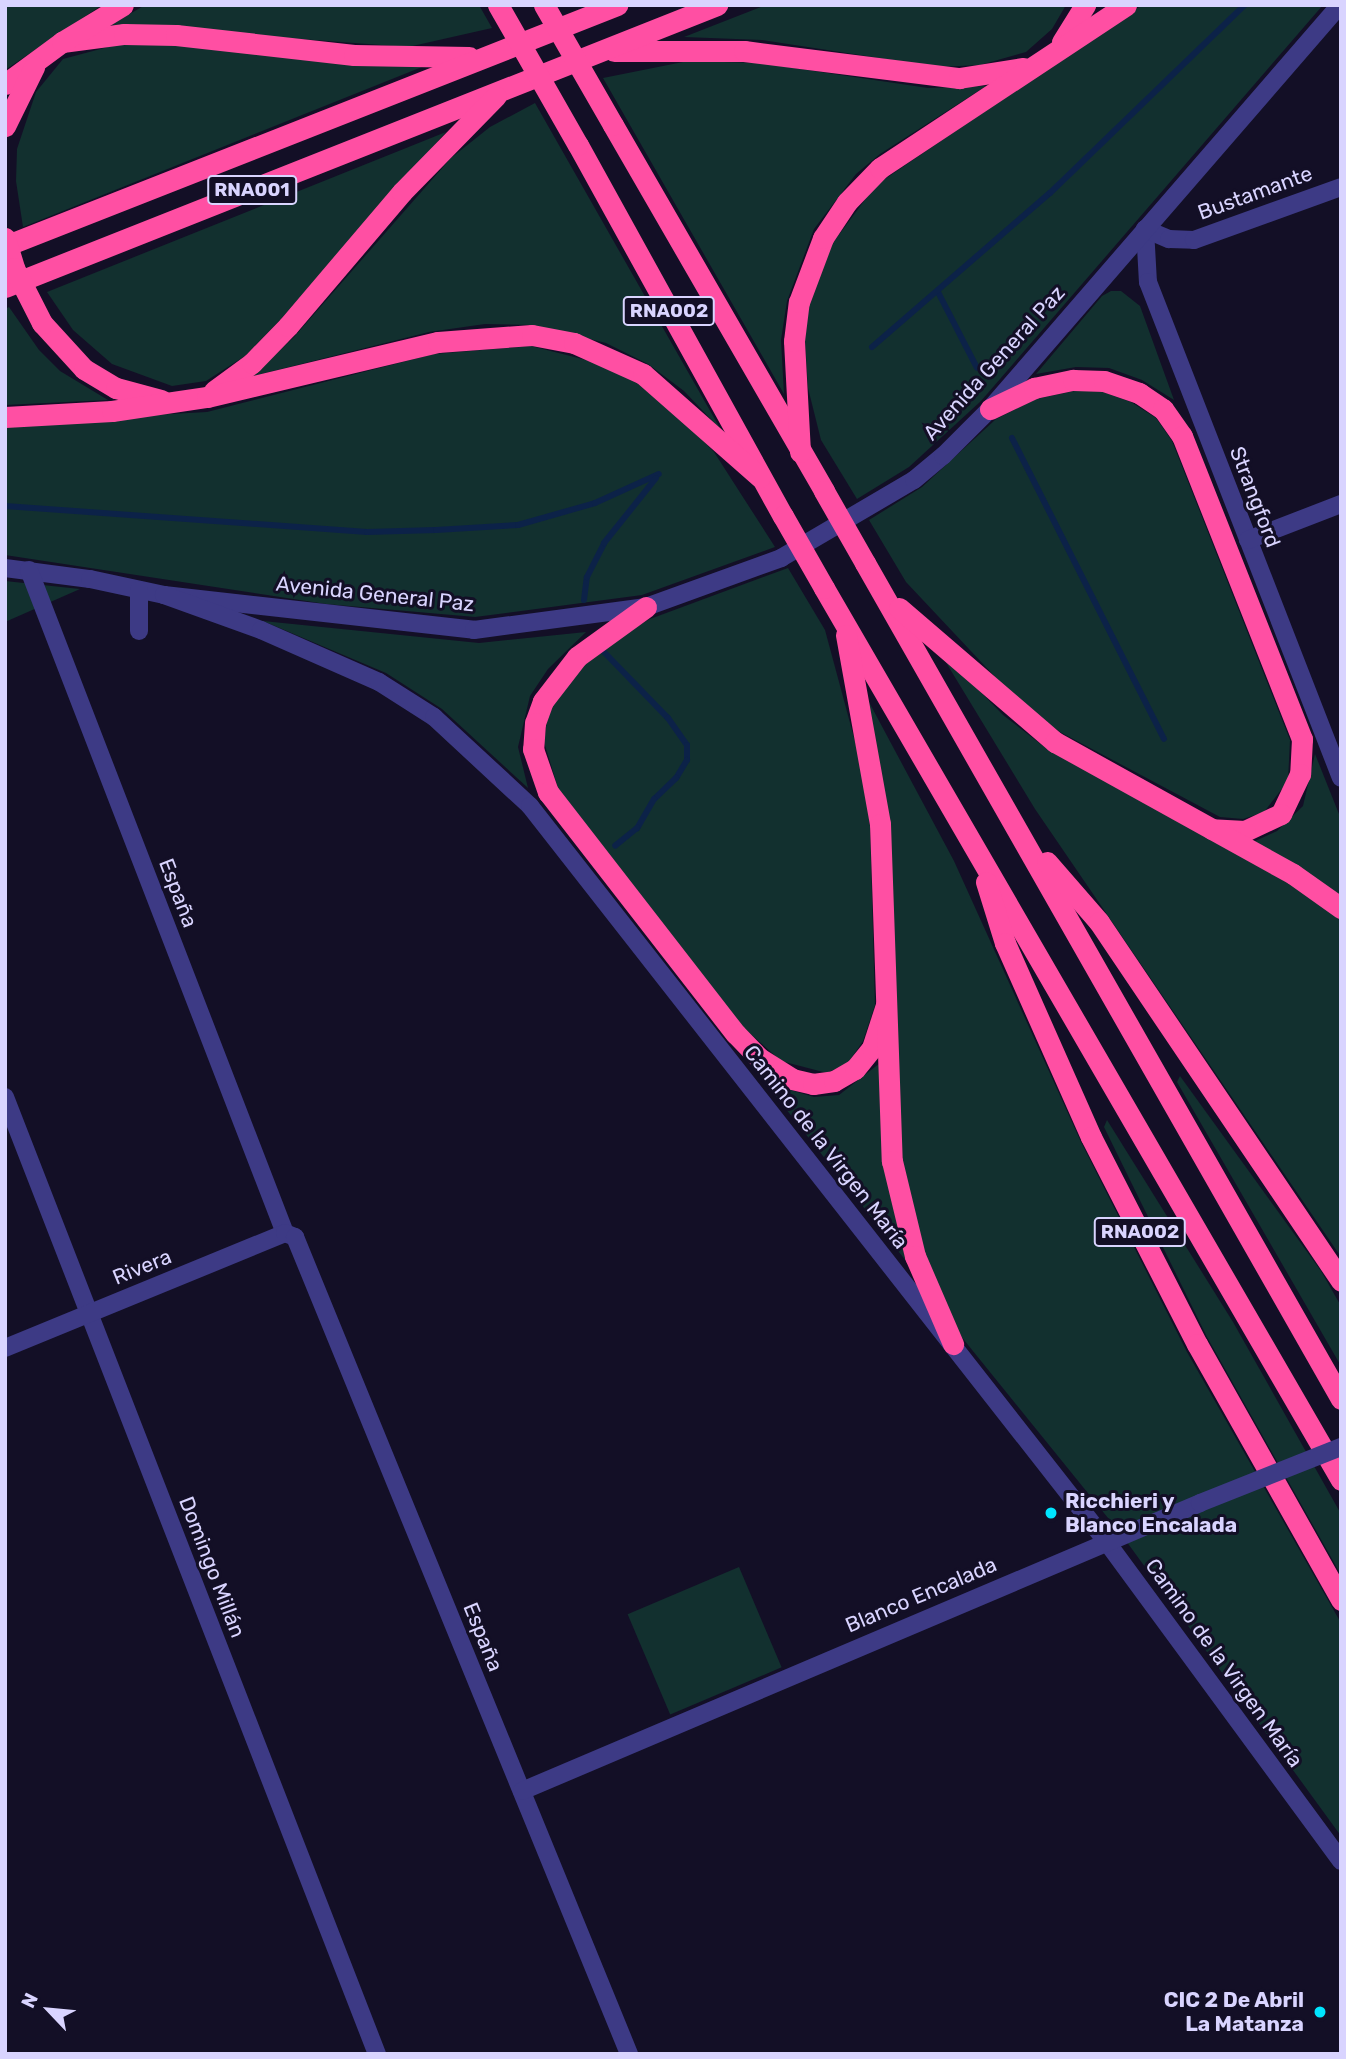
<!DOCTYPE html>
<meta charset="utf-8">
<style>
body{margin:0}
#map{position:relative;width:1346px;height:2059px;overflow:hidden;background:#130f26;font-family:Rubik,sans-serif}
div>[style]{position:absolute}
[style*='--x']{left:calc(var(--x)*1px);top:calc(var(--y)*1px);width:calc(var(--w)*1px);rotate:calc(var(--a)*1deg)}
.green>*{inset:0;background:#12302f;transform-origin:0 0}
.stream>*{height:6px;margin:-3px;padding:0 3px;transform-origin:3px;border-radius:3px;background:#0c2248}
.minor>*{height:18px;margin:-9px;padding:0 9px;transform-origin:9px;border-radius:9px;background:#3d3a85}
.highway>*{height:21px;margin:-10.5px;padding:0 10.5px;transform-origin:10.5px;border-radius:10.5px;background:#ff4fa3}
.minor-bridge>*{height:18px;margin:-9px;padding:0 9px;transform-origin:9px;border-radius:9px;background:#3d3a85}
.highway-bridge>*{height:21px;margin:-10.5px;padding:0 10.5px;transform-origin:10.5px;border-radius:10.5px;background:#ff4fa3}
.dots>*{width:19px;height:19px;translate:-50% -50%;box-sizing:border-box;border:4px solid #130f26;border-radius:50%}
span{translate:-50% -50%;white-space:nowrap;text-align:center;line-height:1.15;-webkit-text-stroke:6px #130f26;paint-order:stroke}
.shield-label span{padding:2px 5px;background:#130f26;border:2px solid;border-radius:5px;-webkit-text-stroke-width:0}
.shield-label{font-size:19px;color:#d9d4ff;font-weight:700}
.street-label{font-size:21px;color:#d9d4ff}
.poi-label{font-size:21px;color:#d9d4ff;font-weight:700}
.left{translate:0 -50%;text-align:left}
.right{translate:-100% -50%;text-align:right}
.frame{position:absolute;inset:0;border:7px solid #d9d4ff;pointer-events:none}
.north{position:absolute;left:14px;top:1975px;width:70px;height:70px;-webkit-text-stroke:5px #130f26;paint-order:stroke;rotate:296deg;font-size:19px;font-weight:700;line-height:28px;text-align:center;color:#d9d4ff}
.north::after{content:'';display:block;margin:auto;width:24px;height:32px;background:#d9d4ff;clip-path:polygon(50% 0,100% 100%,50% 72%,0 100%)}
</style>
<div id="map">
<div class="green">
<div style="clip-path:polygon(5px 5px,102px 5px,5px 70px)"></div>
<div style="clip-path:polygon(145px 5px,479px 5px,492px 28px,408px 47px,111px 25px)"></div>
<div style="clip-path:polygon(766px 5px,1066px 5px,1052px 29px,1026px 52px,980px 65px,938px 67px,762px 40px,684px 37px)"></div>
<div style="clip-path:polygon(1142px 5px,1323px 5px,981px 401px,909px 467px,857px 499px,821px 440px,808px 388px,805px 340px,809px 304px,829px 248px,876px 185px)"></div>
<div style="clip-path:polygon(123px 43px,175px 45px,422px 67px,23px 227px,16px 181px,17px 149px,36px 92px,63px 59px)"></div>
<div style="clip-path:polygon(688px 61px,760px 63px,928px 88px,986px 86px,880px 154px,856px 174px,814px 229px,787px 301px,781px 340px,784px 394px,603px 78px)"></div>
<div style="clip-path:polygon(535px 103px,721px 430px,684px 391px,648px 364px,606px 343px,532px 325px,485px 324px,429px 332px,253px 376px,294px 337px,451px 158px,490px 127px)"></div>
<div style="clip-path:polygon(446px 132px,281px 319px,245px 356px,206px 381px,172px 386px,112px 364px,73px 330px,47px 292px)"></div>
<div style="clip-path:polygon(1111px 291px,1121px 291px,1140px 306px,1174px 400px,1142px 380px,1109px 368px,1076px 367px,1036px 374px,1102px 296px)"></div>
<div style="clip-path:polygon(9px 307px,39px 350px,60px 371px,108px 400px,5px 405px,5px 309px)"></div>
<div style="clip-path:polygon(531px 346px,602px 364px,639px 383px,676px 413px,714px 452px,775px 547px,642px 595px,475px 617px,326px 604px,5px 555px,5px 423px,207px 412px,434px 354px)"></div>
<div style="clip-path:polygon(1079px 390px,1103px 392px,1131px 402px,1156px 418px,1172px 441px,1290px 740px,1288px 781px,1264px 812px,1243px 819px,1220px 817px,1060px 732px,1015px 698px,906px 582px,869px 520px,922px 487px,996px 419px,1036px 399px)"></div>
<div style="clip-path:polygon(788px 568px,825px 630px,863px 771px,870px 826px,875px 1005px,863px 1041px,848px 1063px,827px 1073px,781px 1061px,743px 1027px,558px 788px,544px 742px,548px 713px,568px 679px,607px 643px,650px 619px)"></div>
<div style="clip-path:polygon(5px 581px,80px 589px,5px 622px)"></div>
<div style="clip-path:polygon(263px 621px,479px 643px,586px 632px,548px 669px,530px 696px,518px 747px,528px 788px,442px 709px,386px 673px)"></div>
<div style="clip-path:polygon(936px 646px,1003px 715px,1047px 749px,1308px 894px,1341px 921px,1341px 1257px,1035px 809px)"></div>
<div style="clip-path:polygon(862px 689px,954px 861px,1081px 1142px,1187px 1352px,1341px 1623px,1341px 1836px,1121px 1534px,960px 1335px,922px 1252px,900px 1158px,889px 822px)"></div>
<div style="clip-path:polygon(1315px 754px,1341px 819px,1341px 899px,1253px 842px,1277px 831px,1303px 806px)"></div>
<div style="clip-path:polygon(880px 1063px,883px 1161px,906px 1261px,752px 1066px,787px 1089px,814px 1097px,839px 1095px)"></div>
<div style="clip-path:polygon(1180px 1076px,1321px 1271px,1341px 1306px,1341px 1366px,1177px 1082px)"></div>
<div style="clip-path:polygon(1107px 1120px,1233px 1322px,1341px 1514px,1341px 1575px,1207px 1337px,1104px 1127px)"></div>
<div style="left:739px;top:1567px;width:109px;height:121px;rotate:67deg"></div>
</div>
<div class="stream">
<div style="--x:938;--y:292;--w:85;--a:62.8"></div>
<div style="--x:872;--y:347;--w:235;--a:-40.9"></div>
<div style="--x:1050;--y:193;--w:271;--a:-44"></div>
<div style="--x:1012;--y:438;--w:337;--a:63.2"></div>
<div style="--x:5;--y:506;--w:363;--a:4.1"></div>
<div style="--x:367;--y:532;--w:69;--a:-1.7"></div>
<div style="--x:436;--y:530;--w:82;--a:-3.5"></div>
<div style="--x:518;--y:525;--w:80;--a:-15.9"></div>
<div style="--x:595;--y:503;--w:70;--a:-24.4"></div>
<div style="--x:584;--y:600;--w:23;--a:-83"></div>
<div style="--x:587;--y:577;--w:38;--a:-63"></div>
<div style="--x:604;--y:543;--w:83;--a:-51.3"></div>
<div style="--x:604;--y:652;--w:92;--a:45.9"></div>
<div style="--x:668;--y:718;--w:33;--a:55"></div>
<div style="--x:687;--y:745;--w:15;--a:90"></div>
<div style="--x:687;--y:760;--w:21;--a:121"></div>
<div style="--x:676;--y:778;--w:30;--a:136"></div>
<div style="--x:654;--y:799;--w:34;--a:120"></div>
<div style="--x:637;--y:828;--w:28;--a:141"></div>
</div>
<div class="minor">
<div style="--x:1145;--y:229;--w:53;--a:86.8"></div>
<div style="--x:1148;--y:282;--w:532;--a:68.74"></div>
<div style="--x:1145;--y:229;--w:26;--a:23"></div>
<div style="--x:1169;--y:239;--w:25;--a:2"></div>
<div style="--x:1194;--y:240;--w:156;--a:-19.8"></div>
<div style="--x:1248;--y:540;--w:100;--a:-21.2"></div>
<div style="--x:5;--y:568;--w:86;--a:7.4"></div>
<div style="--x:90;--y:579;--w:76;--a:12.2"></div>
<div style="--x:164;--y:595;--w:312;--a:6.4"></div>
<div style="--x:474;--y:630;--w:174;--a:-7.6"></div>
<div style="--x:646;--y:607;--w:144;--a:-19.9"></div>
<div style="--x:781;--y:558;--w:154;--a:-30.4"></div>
<div style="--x:914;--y:480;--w:38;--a:-40"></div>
<div style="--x:943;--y:456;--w:66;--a:-45"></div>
<div style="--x:990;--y:409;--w:535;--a:-49.1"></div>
<div style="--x:29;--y:570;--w:711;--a:68.89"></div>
<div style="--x:164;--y:595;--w:103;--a:19.8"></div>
<div style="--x:261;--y:630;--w:129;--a:23.8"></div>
<div style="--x:379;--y:682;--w:65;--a:32.5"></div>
<div style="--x:434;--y:717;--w:131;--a:42.8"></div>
<div style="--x:530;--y:806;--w:934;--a:51.92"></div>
<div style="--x:1106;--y:1541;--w:397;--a:53.7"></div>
<div style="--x:139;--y:631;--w:41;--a:-90"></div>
<div style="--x:5;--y:1097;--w:1027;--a:68.76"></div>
<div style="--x:5;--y:1348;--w:303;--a:-22.3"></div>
<div style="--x:285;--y:1233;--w:11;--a:22"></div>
<div style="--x:295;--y:1237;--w:883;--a:67.76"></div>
<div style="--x:522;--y:1791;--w:737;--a:-23.01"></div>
</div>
<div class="highway">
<div style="--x:62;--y:42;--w:63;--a:-7.4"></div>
<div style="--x:124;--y:34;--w:52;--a:1.1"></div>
<div style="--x:176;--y:35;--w:179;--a:6.4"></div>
<div style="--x:354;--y:55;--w:115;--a:1"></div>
<div style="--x:1062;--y:42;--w:44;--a:-58.1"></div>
<div style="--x:614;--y:51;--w:130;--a:0"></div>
<div style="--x:744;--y:51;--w:217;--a:7.2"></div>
<div style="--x:959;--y:78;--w:65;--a:-8.9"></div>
<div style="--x:5;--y:84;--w:71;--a:-36.4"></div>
<div style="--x:62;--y:42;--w:71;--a:-31.2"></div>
<div style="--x:613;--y:125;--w:422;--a:60"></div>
<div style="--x:5;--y:126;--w:66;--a:-63.8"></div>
<div style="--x:578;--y:145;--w:424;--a:61.1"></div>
<div style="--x:5;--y:246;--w:658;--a:-21.49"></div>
<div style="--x:5;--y:287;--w:766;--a:-21.61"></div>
<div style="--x:42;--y:323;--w:62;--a:47.6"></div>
<div style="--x:84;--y:369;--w:37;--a:31"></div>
<div style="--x:116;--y:388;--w:47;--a:14.9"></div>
<div style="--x:214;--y:391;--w:47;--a:-36.4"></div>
<div style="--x:252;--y:363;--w:52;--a:-45.8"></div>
<div style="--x:288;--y:326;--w:176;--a:-49.6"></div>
<div style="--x:402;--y:192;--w:134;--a:-45.6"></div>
<div style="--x:990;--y:409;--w:49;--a:-25.5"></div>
<div style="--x:1034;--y:388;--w:40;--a:-12"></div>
<div style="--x:1073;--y:380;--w:31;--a:2"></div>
<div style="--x:1104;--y:381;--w:37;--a:19"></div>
<div style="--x:1139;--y:393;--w:29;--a:34"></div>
<div style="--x:1163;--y:409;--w:33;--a:55"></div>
<div style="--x:1182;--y:436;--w:326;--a:68.4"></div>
<div style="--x:1302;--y:739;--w:35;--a:93"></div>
<div style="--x:1300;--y:774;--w:44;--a:115.4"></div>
<div style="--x:1281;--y:814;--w:40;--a:155"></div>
<div style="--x:1245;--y:831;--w:33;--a:-177"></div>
<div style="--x:5;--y:417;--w:107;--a:-3.2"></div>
<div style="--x:112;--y:411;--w:96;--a:-8.4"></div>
<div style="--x:207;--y:397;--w:237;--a:-13.4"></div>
<div style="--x:438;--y:342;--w:94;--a:-4.3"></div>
<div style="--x:532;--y:335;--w:43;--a:10.8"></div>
<div style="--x:574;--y:343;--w:76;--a:24.2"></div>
<div style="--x:643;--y:374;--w:156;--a:41.4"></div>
<div style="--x:800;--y:452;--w:111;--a:-93.1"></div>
<div style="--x:794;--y:341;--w:39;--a:-83"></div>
<div style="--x:799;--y:302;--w:68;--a:-69.4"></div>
<div style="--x:823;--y:238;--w:43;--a:-56.3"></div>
<div style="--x:847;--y:202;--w:47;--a:-45.9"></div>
<div style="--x:880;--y:168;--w:295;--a:-33.5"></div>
<div style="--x:865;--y:563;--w:962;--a:60.34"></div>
<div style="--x:824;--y:588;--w:1031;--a:59.9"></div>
<div style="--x:646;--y:607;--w:85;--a:144.1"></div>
<div style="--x:577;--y:657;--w:56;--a:127.7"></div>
<div style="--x:543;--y:701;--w:23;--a:110"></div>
<div style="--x:535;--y:723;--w:26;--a:94"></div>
<div style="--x:533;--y:749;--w:46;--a:70.8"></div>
<div style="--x:548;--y:792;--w:306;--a:52.2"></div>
<div style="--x:736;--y:1034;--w:33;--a:46"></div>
<div style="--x:759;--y:1058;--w:39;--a:32"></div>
<div style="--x:792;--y:1079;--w:22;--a:13"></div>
<div style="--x:813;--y:1084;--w:21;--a:-8"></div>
<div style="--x:834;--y:1081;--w:24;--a:-30"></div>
<div style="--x:855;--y:1069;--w:27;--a:-51"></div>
<div style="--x:872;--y:1048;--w:45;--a:-72"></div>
<div style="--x:899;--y:608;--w:206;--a:40.7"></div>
<div style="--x:1055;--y:742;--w:272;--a:29"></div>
<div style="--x:1293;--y:874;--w:59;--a:35.3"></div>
<div style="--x:846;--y:635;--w:192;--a:79.8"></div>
<div style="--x:880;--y:824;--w:337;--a:88"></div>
<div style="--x:892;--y:1161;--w:98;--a:76.4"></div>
<div style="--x:915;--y:1256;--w:96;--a:66.6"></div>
<div style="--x:1047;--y:862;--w:79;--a:49.1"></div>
<div style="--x:1099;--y:922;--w:433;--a:56"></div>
<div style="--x:986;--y:882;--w:64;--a:72.7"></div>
<div style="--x:1005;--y:943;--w:212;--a:66.1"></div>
<div style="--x:1091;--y:1137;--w:233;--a:62.9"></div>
<div style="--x:1197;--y:1344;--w:294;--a:60.6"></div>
</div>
<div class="minor-bridge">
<div style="--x:1200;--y:1503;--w:152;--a:-21.7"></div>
</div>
<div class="highway-bridge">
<div style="--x:498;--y:5;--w:161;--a:60.3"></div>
<div style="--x:544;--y:5;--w:138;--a:60.1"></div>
<div style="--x:5;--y:238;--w:31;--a:73"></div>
<div style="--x:14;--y:268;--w:62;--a:63"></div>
<div style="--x:824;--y:491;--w:83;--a:60.3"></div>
<div style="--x:783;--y:516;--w:83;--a:60.3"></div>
</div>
<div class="dots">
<div style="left:1051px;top:1513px;background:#00e5ff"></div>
<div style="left:1320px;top:2012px;background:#00e5ff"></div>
</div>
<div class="shield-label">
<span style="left:252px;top:190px">RNA001</span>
<span style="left:669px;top:311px">RNA002</span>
<span style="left:1140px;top:1232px">RNA002</span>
</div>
<div class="street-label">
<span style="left:1255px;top:193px;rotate:-20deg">Bustamante</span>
<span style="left:994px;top:363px;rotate:-48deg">Avenida General Paz</span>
<span style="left:1255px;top:497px;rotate:69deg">Strangford</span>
<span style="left:375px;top:594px;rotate:6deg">Avenida General Paz</span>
<span style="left:178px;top:893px;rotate:69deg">España</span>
<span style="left:826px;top:1147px;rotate:52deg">Camino de la Virgen María</span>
<span style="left:142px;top:1267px;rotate:-22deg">Rivera</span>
<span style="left:212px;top:1567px;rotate:69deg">Domingo Millán</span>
<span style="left:921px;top:1595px;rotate:-23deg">Blanco Encalada</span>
<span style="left:483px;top:1637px;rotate:68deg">España</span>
<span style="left:1224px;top:1663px;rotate:54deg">Camino de la Virgen María</span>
</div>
<div class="poi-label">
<span class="left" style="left:1065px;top:1513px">Ricchieri y<br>Blanco Encalada</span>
<span class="right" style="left:1304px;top:2012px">CIC 2 De Abril<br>La Matanza</span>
</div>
<div class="frame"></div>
<div class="north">N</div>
</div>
